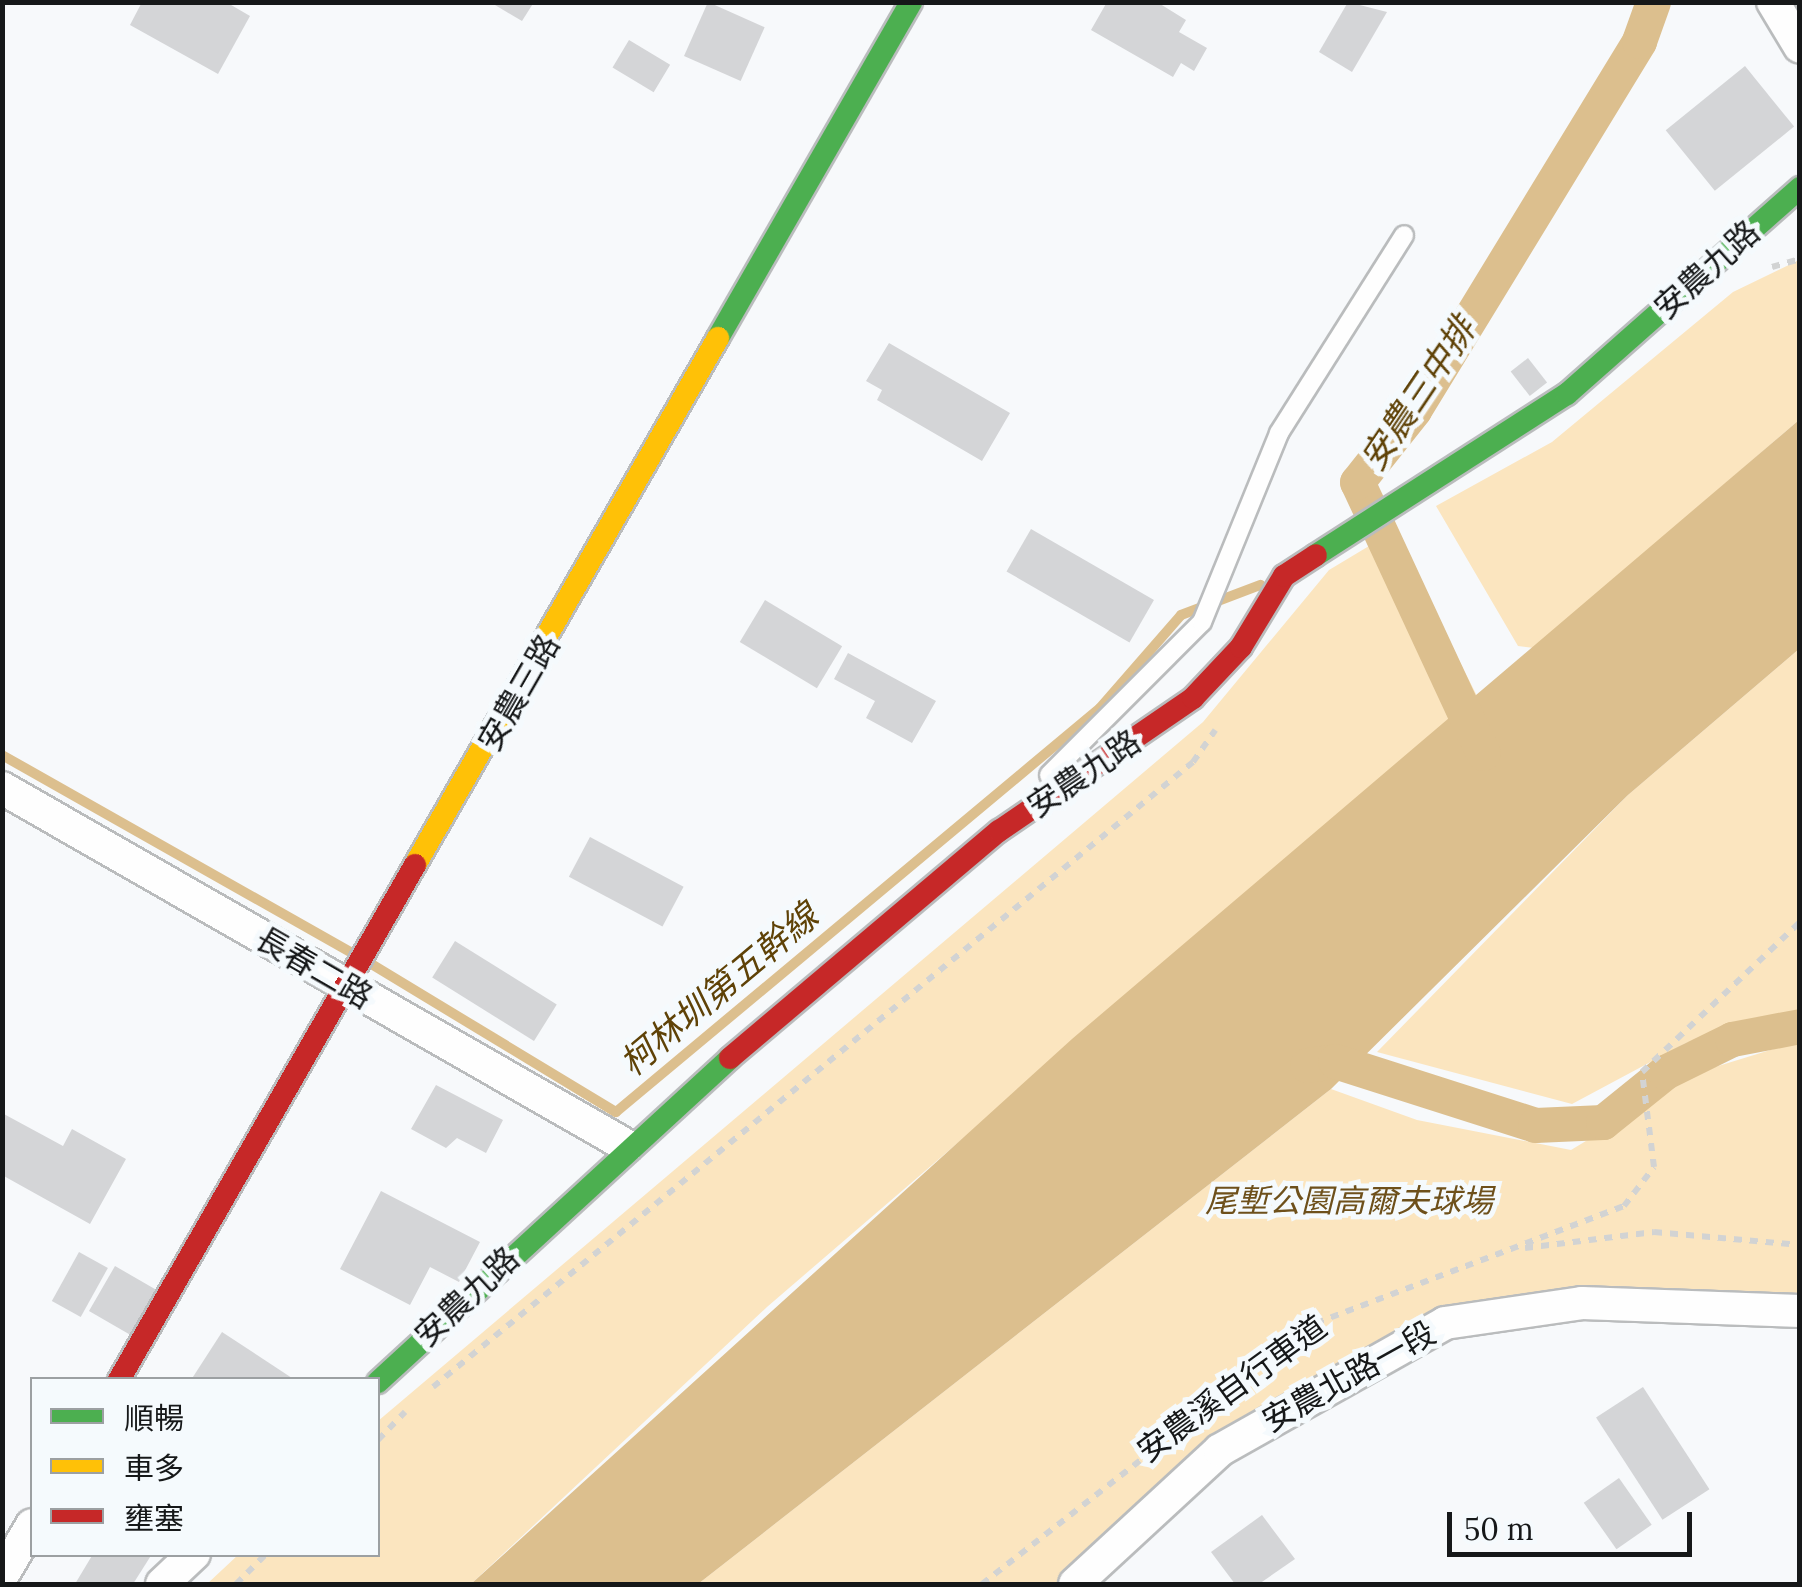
<!DOCTYPE html>
<meta charset="utf-8">
<style>
body{margin:0}
#map{position:relative;width:1802px;height:1587px;overflow:hidden;background:#f7f9fb;font-family:Lora,"Noto Sans TC",serif}
div>[style]{position:absolute}
[style*='--x']{left:calc(var(--x)*1px);top:calc(var(--y)*1px);width:calc(var(--w)*1px);rotate:calc(var(--a)*1deg)}
.green>*{inset:0;background:#fbe5bf}
.water>*{inset:0;background:#dcbf8e}
.stream>*{height:10px;margin:-5px;padding:0 5px;transform-origin:5px;border-radius:5px;background:#dcbf8e}
.canal>*{height:35px;margin:-17.5px;padding:0 17.5px;transform-origin:17.5px;border-radius:17.5px;background:#dcbf8e}
.building>*{inset:0;background:#d4d5d7;transform-origin:0 0}
.path>*{height:6px;margin-top:-3px;transform-origin:0;background:repeating-linear-gradient(90deg,#d2d3d3 0 8px,transparent 0 16px)}
.roads{filter:drop-shadow(2px 0 #babcbd) drop-shadow(-2px 0 #babcbd) drop-shadow(0 2px #babcbd) drop-shadow(0 -2px #babcbd)}
.lane>*{height:18px;margin:-9px;padding:0 9px;transform-origin:9px;border-radius:9px;background:#fefefe}
.street>*{height:32px;margin:-16px;padding:0 16px;transform-origin:16px;border-radius:16px;background:#fefefe}
.fast>*{height:22px;margin:-11px;padding:0 11px;transform-origin:11px;border-radius:11px;background:#4caf50}
.slow>*{height:22px;margin:-11px;padding:0 11px;transform-origin:11px;border-radius:11px;background:#ffc107}
.jam>*{height:22px;margin:-11px;padding:0 11px;transform-origin:11px;border-radius:11px;background:#c62828}
span{translate:-50% -50%;white-space:nowrap;text-align:center;line-height:1.15;-webkit-text-stroke:10px #f5fafd;paint-order:stroke}
.street-label{font-size:32px;color:#161819}
.park-label{font-size:32px;color:#6e501b;font-style:italic}
.water-label{font-size:35px;color:#5f4207;font-style:italic}
.frame{position:absolute;inset:0;border:5px solid #161819;pointer-events:none}
.legend{position:absolute;left:30px;top:1377px;width:350px;height:180px;box-sizing:border-box;background:#f5fafd;border:2px solid #9ca0a2;margin:0;padding:12px 18px;list-style:none;font-size:30px;color:#161819}
.legend li{display:flex;align-items:center;gap:20px;height:50px}
.legend b{width:50px;border:2px solid #9ca0a2}
.scale{position:absolute;left:1447px;top:1512px;width:245px;height:45px;box-sizing:border-box;border:5px solid #161819;border-top:0;padding-left:12px;font-size:30px;line-height:35px;white-space:nowrap;color:#161819;-webkit-text-stroke:8px #f5fafd;paint-order:stroke}
</style>
<div id="map">
<div class="green">
<div style="clip-path:polygon(1799px 260px,1799px 420px,1534px 648px,1518px 646px,1436px 506px,1552px 442px,1733px 292px)"></div>
<div style="clip-path:polygon(1394px 531px,1477px 696px,767px 1307px,471px 1584px,207px 1584px,238px 1555px,378px 1554px,378px 1421px,1203px 722px,1329px 570px)"></div>
<div style="clip-path:polygon(1799px 649px,1799px 1011px,1686px 1043px,1572px 1104px,1377px 1052px,1628px 795px)"></div>
<div style="clip-path:polygon(1799px 1041px,1799px 1311px,1445px 1323px,1220px 1450px,1075px 1584px,698px 1584px,1331px 1089px,1417px 1120px,1571px 1150px,1702px 1071px)"></div>
</div>
<div class="water">
<div style="clip-path:polygon(1799px 420px,1799px 649px,1628px 795px,1331px 1089px,698px 1584px,471px 1584px,1072px 1039px)"></div>
</div>
<div class="stream">
<div style="--x:2;--y:755;--w:404;--a:29.5"></div>
<div style="--x:373;--y:965;--w:284;--a:31.2"></div>
<div style="--x:616;--y:1112;--w:630;--a:-39.85"></div>
<div style="--x:1100;--y:708;--w:123;--a:-48.9"></div>
<div style="--x:1181;--y:615;--w:85;--a:-20.8"></div>
</div>
<div class="canal">
<div style="--x:1483;--y:753;--w:299;--a:-114.9"></div>
<div style="--x:1357;--y:482;--w:92;--a:-51.6"></div>
<div style="--x:1414;--y:410;--w:432;--a:-58.6"></div>
<div style="--x:1639;--y:41;--w:41;--a:-70.3"></div>
<div style="--x:1307;--y:1065;--w:28;--a:-8"></div>
<div style="--x:1335;--y:1061;--w:210;--a:17.7"></div>
<div style="--x:1535;--y:1125;--w:68;--a:-2.5"></div>
<div style="--x:1603;--y:1122;--w:80;--a:-38.9"></div>
<div style="--x:1665;--y:1072;--w:75;--a:-26.2"></div>
<div style="--x:1732;--y:1039;--w:69;--a:-10.8"></div>
</div>
<div class="building">
<div style="clip-path:polygon(142px 2px,226px 2px,250px 16px,218px 74px,130px 25px)"></div>
<div style="clip-path:polygon(490px 2px,534px 2px,522px 21px)"></div>
<div style="left:708px;top:2px;width:62px;height:59px;rotate:24deg"></div>
<div style="clip-path:polygon(1107px 2px,1157px 2px,1186px 20px,1179px 32px,1207px 48px,1194px 71px,1181px 63px,1173px 77px,1091px 30px)"></div>
<div style="clip-path:polygon(1348px 2px,1387px 12px,1352px 72px,1319px 52px)"></div>
<div style="left:629px;top:40px;width:48px;height:32px;rotate:31deg"></div>
<div style="left:1745px;top:66px;width:78px;height:102px;rotate:51deg"></div>
<div style="clip-path:polygon(889px 343px,1010px 413px,982px 461px,877px 400px,882px 390px,866px 381px)"></div>
<div style="left:1528px;top:358px;width:31px;height:22px;rotate:52deg"></div>
<div style="left:1031px;top:529px;width:142px;height:49px;rotate:30deg"></div>
<div style="left:765px;top:600px;width:90px;height:49px;rotate:31deg"></div>
<div style="clip-path:polygon(848px 653px,936px 701px,912px 743px,866px 718px,875px 701px,834px 679px)"></div>
<div style="left:590px;top:837px;width:106px;height:45px;rotate:28deg"></div>
<div style="left:455px;top:941px;width:120px;height:43px;rotate:32deg"></div>
<div style="clip-path:polygon(436px 1085px,503px 1120px,486px 1153px,457px 1138px,446px 1148px,411px 1129px)"></div>
<div style="clip-path:polygon(2px 1113px,63px 1146px,72px 1129px,126px 1159px,90px 1224px,2px 1175px)"></div>
<div style="clip-path:polygon(381px 1191px,480px 1242px,459px 1282px,430px 1267px,410px 1305px,340px 1269px)"></div>
<div style="left:79px;top:1252px;width:33px;height:56px;rotate:29deg"></div>
<div style="left:115px;top:1266px;width:58px;height:52px;rotate:30deg"></div>
<div style="clip-path:polygon(222px 1332px,295px 1380px,191px 1380px)"></div>
<div style="left:1643px;top:1387px;width:122px;height:56px;rotate:57deg"></div>
<div style="left:1619px;top:1478px;width:57px;height:43px;rotate:55deg"></div>
<div style="clip-path:polygon(1262px 1515px,1295px 1559px,1259px 1584px,1235px 1584px,1211px 1552px)"></div>
<div style="clip-path:polygon(93px 1554px,152px 1554px,133px 1584px,75px 1584px)"></div>
</div>
<div class="path">
<div style="--x:1772;--y:267;--w:29;--a:-16"></div>
<div style="--x:1525;--y:1248;--w:130;--a:-7.1"></div>
<div style="--x:1654;--y:1232;--w:147;--a:5.1"></div>
<div style="--x:433;--y:1387;--w:984;--a:-39.43"></div>
<div style="--x:1193;--y:762;--w:39;--a:-55"></div>
<div style="--x:378;--y:1440;--w:39;--a:-46"></div>
<div style="--x:236;--y:1584;--w:42;--a:-45"></div>
<div style="--x:982;--y:1584;--w:424;--a:-38"></div>
<div style="--x:1316;--y:1323;--w:329;--a:-20.8"></div>
<div style="--x:1624;--y:1206;--w:49;--a:-52.4"></div>
<div style="--x:1654;--y:1167;--w:96;--a:-97.2"></div>
<div style="--x:1642;--y:1072;--w:218;--a:-43.5"></div>
</div>
<div class="roads">
<div class="lane">
<div style="--x:1049;--y:775;--w:216;--a:-45"></div>
<div style="--x:1202;--y:622;--w:204;--a:-67.8"></div>
<div style="--x:1279;--y:433;--w:234;--a:-57.7"></div>
</div>
<div class="street">
<div style="--x:1773;--y:2;--w:52;--a:59"></div>
<div style="--x:2;--y:788;--w:720;--a:29.8"></div>
<div style="--x:2;--y:1576;--w:59;--a:-59.5"></div>
<div style="--x:162;--y:1584;--w:44;--a:-43.2"></div>
<div style="--x:1075;--y:1584;--w:197;--a:-42.7"></div>
<div style="--x:1220;--y:1450;--w:258;--a:-29.4"></div>
<div style="--x:1445;--y:1323;--w:138;--a:-8.3"></div>
<div style="--x:1582;--y:1303;--w:218;--a:2.1"></div>
</div>
<div class="fast">
<div style="--x:718;--y:338;--w:387;--a:-60.1"></div>
<div style="--x:1316;--y:555;--w:298;--a:-32.7"></div>
<div style="--x:1567;--y:394;--w:311;--a:-41.5"></div>
<div style="--x:378;--y:1382;--w:478;--a:-42.6"></div>
</div>
<div class="slow">
<div style="--x:415;--y:865;--w:608;--a:-60.1"></div>
</div>
<div class="jam">
<div style="--x:730;--y:1058;--w:352;--a:-40.2"></div>
<div style="--x:999;--y:831;--w:235;--a:-34.4"></div>
<div style="--x:1193;--y:698;--w:70;--a:-46.7"></div>
<div style="--x:1241;--y:647;--w:83;--a:-58.8"></div>
<div style="--x:1284;--y:576;--w:38;--a:-33"></div>
<div style="--x:119;--y:1380;--w:594;--a:-60.11"></div>
</div>
</div>
<div class="street-label">
<span style="left:1707px;top:270px;rotate:-42deg">安農九路</span>
<span style="left:519px;top:693px;rotate:-60deg">安農三路</span>
<span style="left:1084px;top:774px;rotate:-34deg">安農九路</span>
<span style="left:314px;top:968px;rotate:30deg">長春二路</span>
<span style="left:467px;top:1297px;rotate:-43deg">安農九路</span>
<span style="left:1349px;top:1377px;rotate:-29deg">安農北路一段</span>
<span style="left:1232px;top:1389px;rotate:-36deg">安農溪自行車道</span>
</div>
<div class="park-label">
<span style="left:1349px;top:1201px">尾塹公園高爾夫球場</span>
</div>
<div class="water-label">
<span style="left:1418px;top:394px;rotate:-56deg">安農三中排</span>
<span style="left:719px;top:990px;rotate:-40deg">柯林圳第五幹線</span>
</div>
<div class="frame"></div>
<ul class="legend">
<li><b style="height:12px;background:#4caf50"></b>順暢</li>
<li><b style="height:12px;background:#ffc107"></b>車多</li>
<li><b style="height:12px;background:#c62828"></b>壅塞</li>
</ul>
<div class="scale">50 m</div>
</div>
